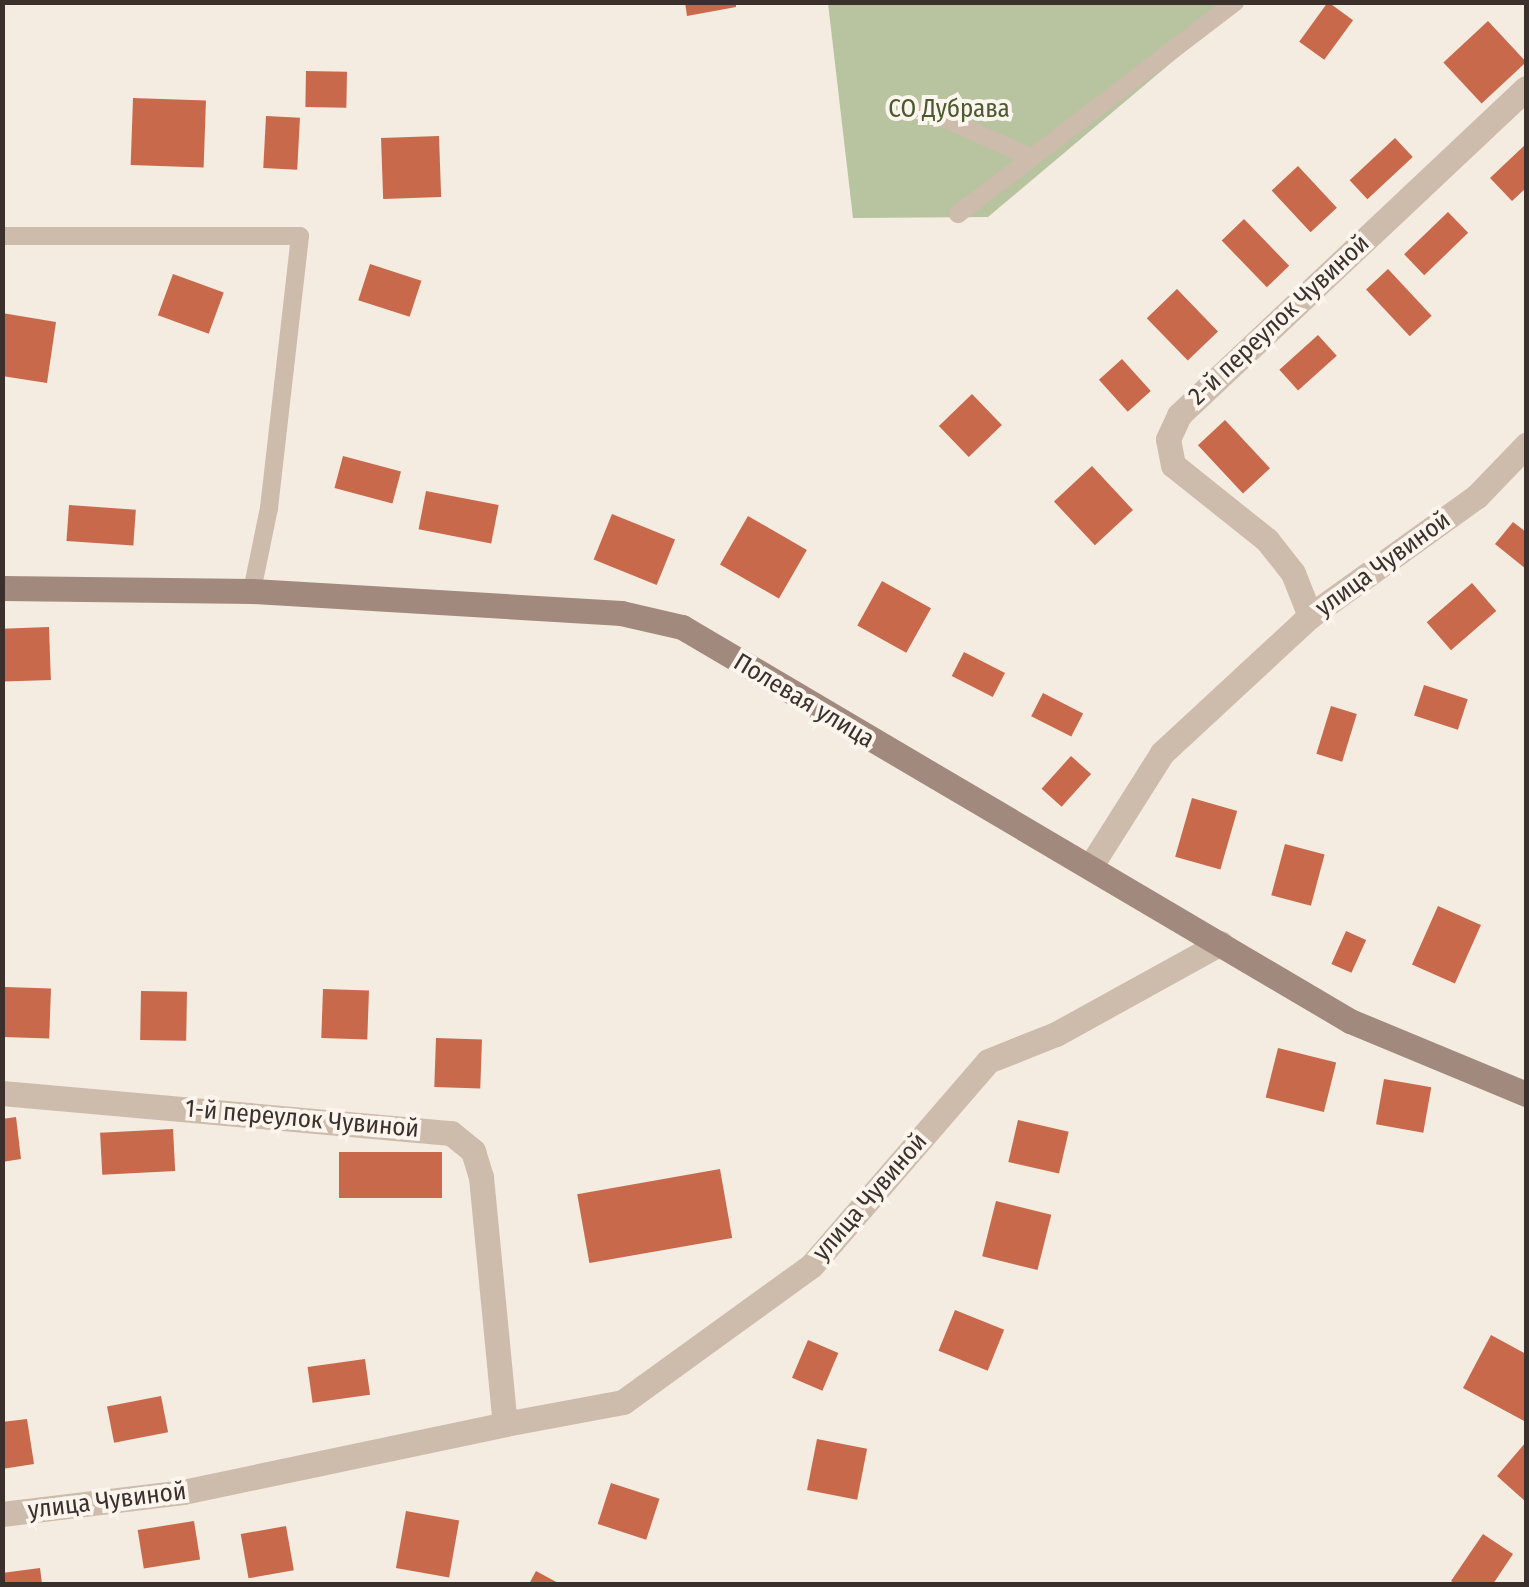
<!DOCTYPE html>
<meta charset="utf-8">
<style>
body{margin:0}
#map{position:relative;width:1529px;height:1587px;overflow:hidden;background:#f4ebe1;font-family:"Fira Sans Condensed",sans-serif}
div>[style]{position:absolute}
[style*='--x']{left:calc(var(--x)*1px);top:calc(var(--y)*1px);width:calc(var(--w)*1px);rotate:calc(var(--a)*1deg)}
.green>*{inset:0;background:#b8c4a0}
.building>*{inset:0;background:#c8694b;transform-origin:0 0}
.lane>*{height:18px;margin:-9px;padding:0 9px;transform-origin:9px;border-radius:9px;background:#cdbbac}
.street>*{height:25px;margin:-12.5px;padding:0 12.5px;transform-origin:12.5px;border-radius:12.5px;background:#cdbbac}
.secondary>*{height:25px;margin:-12.5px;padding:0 12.5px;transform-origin:12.5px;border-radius:12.5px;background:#a18a7d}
span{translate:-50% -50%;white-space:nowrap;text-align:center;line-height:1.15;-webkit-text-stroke:8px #fbf5ee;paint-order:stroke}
.park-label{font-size:25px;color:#4a5a2e}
.street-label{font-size:25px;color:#3b302b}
.frame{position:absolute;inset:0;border:5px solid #3b302b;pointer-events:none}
</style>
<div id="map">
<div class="green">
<div style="clip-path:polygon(828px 3px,1242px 3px,988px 217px,853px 218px)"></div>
</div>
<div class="building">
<div style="clip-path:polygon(685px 2px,736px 2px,736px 7px,687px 16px)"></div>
<div style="left:1328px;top:2px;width:31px;height:49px;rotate:36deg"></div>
<div style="left:1488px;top:21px;width:56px;height:61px;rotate:47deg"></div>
<div style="left:306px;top:71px;width:41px;height:36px;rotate:1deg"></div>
<div style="left:133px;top:98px;width:73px;height:67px;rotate:2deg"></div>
<div style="left:266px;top:116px;width:34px;height:52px;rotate:3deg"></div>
<div style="left:439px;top:136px;width:61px;height:58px;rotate:88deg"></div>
<div style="left:1395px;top:138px;width:26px;height:62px;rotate:47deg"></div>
<div style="clip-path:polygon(1526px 144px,1526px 188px,1512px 201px,1490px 178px)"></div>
<div style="left:1298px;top:166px;width:57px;height:36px;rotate:47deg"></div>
<div style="left:1448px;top:212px;width:29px;height:61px;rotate:46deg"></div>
<div style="left:1244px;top:219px;width:65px;height:31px;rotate:46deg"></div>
<div style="left:370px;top:264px;width:54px;height:38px;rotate:18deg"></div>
<div style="left:1388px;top:269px;width:64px;height:30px;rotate:47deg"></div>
<div style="left:173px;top:274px;width:54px;height:44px;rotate:20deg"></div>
<div style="left:1177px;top:289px;width:59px;height:42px;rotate:46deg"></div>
<div style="clip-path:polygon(2px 313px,56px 322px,47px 383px,2px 376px)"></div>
<div style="left:1318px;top:335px;width:28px;height:52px;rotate:48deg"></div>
<div style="left:1122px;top:359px;width:43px;height:31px;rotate:48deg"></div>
<div style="left:972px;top:394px;width:43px;height:46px;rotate:46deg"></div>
<div style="left:1225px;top:420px;width:66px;height:37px;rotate:47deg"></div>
<div style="left:343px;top:456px;width:60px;height:33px;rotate:15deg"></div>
<div style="left:1092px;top:466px;width:60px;height:52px;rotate:47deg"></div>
<div style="left:426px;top:491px;width:74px;height:39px;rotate:11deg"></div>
<div style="left:69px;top:505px;width:67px;height:36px;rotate:4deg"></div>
<div style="left:612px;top:514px;width:68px;height:49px;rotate:22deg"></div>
<div style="left:748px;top:516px;width:68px;height:56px;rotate:30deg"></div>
<div style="clip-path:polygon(1513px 522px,1526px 532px,1526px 569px,1495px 544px)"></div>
<div style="left:882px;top:581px;width:56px;height:51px;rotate:29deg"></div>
<div style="left:1472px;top:583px;width:37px;height:60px;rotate:49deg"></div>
<div style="left:49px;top:627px;width:53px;height:47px;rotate:88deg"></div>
<div style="left:964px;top:652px;width:46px;height:27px;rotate:27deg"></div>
<div style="left:1424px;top:685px;width:46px;height:32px;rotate:18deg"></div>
<div style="left:1043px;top:693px;width:45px;height:26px;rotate:27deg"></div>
<div style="left:1331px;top:706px;width:27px;height:50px;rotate:17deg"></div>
<div style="left:1071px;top:756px;width:27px;height:44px;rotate:42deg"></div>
<div style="left:1192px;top:798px;width:47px;height:61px;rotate:16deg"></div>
<div style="left:1285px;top:844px;width:41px;height:53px;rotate:15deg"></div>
<div style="left:1438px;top:906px;width:47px;height:64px;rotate:24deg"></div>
<div style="left:1346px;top:931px;width:22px;height:36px;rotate:24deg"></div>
<div style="left:5px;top:987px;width:46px;height:50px;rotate:2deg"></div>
<div style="left:323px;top:989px;width:46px;height:49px;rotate:2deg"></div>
<div style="left:141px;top:991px;width:46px;height:49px;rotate:1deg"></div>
<div style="left:436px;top:1038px;width:46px;height:49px;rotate:2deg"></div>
<div style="left:1278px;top:1048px;width:60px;height:51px;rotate:14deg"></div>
<div style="left:1384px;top:1079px;width:48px;height:46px;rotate:10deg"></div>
<div style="clip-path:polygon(16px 1117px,21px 1159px,2px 1162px,2px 1119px)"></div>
<div style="left:1018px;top:1120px;width:52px;height:43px;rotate:13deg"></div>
<div style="left:173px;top:1129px;width:42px;height:73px;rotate:87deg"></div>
<div style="left:339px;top:1152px;width:103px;height:46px"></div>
<div style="left:720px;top:1169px;width:70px;height:145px;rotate:80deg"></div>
<div style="left:996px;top:1201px;width:57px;height:57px;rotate:14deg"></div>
<div style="left:955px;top:1310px;width:53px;height:44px;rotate:22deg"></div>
<div style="clip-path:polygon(1491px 1335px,1526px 1354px,1526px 1422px,1463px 1388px)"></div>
<div style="left:808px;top:1340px;width:33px;height:41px;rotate:23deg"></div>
<div style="left:365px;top:1359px;width:36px;height:58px;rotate:82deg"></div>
<div style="left:161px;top:1396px;width:37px;height:55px;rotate:79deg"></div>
<div style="clip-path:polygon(27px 1419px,34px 1464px,2px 1469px,2px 1422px)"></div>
<div style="left:817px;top:1439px;width:51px;height:52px;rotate:11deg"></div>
<div style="clip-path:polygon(1526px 1442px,1526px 1502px,1497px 1476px)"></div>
<div style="left:611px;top:1483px;width:51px;height:43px;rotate:18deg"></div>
<div style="left:406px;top:1511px;width:54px;height:58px;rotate:10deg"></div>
<div style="left:194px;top:1521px;width:39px;height:57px;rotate:81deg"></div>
<div style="left:286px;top:1526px;width:45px;height:46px;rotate:80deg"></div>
<div style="clip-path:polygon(1483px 1534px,1513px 1554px,1493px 1584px,1456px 1584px,1451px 1581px)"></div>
<div style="clip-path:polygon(40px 1568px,42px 1584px,2px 1584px,2px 1573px)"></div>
<div style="clip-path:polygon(536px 1571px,560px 1584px,529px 1584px)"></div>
</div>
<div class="lane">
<div style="--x:926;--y:110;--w:116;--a:24.4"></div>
<div style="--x:958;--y:214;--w:349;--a:-37.4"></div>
<div style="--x:2;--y:236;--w:298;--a:0"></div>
<div style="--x:300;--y:236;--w:274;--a:96.5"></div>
<div style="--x:269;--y:508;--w:85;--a:101.6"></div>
</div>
<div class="street">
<div style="--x:1310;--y:616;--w:46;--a:-111.6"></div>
<div style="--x:1293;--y:573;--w:42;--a:-128.2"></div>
<div style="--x:1267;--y:540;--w:120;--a:-141.4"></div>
<div style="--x:1173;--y:465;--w:26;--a:-101"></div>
<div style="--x:1168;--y:439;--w:26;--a:-65"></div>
<div style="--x:1179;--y:415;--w:477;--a:-43.3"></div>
<div style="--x:1090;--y:867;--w:135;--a:-57.7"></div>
<div style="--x:1162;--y:753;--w:202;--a:-42.8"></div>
<div style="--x:1310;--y:616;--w:206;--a:-35.7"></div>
<div style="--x:1477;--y:496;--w:71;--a:-46.1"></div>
<div style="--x:2;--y:1093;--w:451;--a:5.1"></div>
<div style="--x:451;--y:1133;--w:28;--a:39"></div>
<div style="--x:473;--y:1151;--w:27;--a:73"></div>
<div style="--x:481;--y:1177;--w:248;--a:84.5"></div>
<div style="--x:505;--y:1424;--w:120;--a:-10.6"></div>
<div style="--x:623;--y:1402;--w:233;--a:-35.9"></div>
<div style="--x:812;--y:1265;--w:269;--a:-49.2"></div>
<div style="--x:988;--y:1061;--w:73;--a:-21.7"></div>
<div style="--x:1056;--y:1034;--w:188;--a:-28.9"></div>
<div style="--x:2;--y:1514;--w:182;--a:-6.9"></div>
<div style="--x:183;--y:1492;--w:329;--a:-11.9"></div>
</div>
<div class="secondary">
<div style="--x:2;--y:588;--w:250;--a:0.7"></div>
<div style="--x:252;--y:591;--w:370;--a:3.4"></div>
<div style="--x:621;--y:613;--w:63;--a:12.9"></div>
<div style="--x:682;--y:627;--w:776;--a:30.53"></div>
<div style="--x:1350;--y:1021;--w:191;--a:22.5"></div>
</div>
<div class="park-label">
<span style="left:949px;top:109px">СО Дубрава</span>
</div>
<div class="street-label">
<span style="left:1279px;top:320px;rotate:-43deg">2-й переулок Чувиной</span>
<span style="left:1383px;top:564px;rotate:-36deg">улица Чувиной</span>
<span style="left:804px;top:701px;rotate:31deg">Полевая улица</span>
<span style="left:302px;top:1119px;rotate:5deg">1-й переулок Чувиной</span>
<span style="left:870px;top:1197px;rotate:-49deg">улица Чувиной</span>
<span style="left:107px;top:1501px;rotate:-7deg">улица Чувиной</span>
</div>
<div class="frame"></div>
</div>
